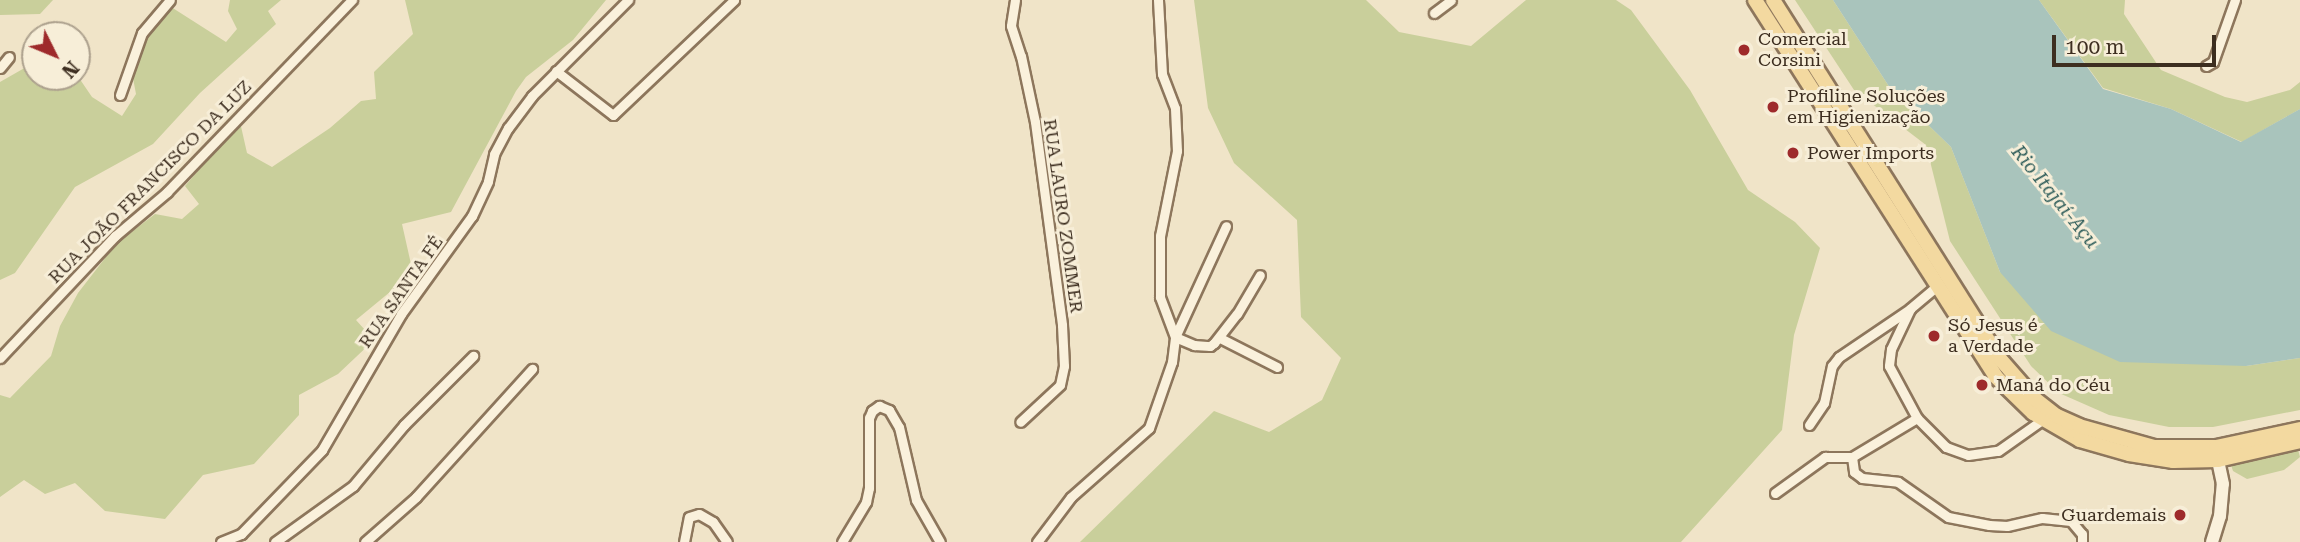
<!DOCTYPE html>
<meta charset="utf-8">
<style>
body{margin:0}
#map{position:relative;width:2300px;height:542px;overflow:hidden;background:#f0e4c8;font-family:"Roboto Serif",serif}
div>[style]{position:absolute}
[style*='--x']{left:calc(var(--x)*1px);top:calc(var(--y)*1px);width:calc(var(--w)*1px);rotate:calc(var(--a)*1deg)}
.green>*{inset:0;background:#c9cf9b}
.water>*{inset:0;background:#a9c4bc}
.roads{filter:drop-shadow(2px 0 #8d765c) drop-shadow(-2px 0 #8d765c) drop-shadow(0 2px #8d765c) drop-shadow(0 -2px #8d765c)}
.street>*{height:9px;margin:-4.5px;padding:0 4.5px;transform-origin:4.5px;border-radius:4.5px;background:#faf1dc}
.secondary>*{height:12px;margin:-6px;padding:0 6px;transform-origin:6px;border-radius:6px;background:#faf1dc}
.primary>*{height:14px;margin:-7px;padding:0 7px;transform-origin:7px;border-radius:7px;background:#f3d9a0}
.dots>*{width:19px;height:19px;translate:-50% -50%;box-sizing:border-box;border:4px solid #f7eed8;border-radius:50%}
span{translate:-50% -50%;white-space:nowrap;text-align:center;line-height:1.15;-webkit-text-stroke:6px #f7eed8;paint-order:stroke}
.poi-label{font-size:18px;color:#3d2e20}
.left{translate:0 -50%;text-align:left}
.right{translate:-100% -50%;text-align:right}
.street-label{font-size:18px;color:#3d2e20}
.water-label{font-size:19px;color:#2f5d5a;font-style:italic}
.north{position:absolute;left:21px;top:21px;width:70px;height:70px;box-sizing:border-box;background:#f7eed8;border:2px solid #ada18e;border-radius:50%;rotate:133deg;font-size:19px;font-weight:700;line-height:28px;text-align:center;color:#3d2e20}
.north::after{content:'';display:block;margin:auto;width:24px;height:32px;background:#9e2a2b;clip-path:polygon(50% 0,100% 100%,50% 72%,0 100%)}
.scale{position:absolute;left:2052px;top:35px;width:164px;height:32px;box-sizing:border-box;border:4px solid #3d2e20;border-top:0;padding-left:9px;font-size:21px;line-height:24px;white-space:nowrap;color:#3d2e20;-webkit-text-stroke:5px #f7eed8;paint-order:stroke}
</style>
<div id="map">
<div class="green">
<div style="clip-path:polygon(0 0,53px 0,40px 14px,0 15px)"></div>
<div style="clip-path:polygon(230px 0,281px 0,268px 11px,276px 24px,200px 93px,153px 144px,75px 187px,15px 273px,0 280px,0 82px,35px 62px,35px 77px,77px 75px,92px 97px,122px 116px,136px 94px,132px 73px,145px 34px,168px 5px,226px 42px,237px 29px,228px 11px)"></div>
<div style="clip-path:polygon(405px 0,606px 0,573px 40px,526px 77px,516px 91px,451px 212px,402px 224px,413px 273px,356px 320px,374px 340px,338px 374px,299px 395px,299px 415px,254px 464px,203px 475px,165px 519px,105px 511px,75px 483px,45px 494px,24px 480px,0 497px,0 395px,10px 398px,51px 356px,60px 326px,78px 293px,116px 244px,155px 214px,182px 219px,199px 204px,185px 186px,240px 122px,247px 153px,272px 167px,330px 128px,361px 101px,376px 99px,374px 72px,413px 34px)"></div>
<div style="clip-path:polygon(1194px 0,1366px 0,1399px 32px,1471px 46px,1526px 0,1616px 0,1631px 10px,1690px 90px,1748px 190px,1795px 222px,1820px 248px,1794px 335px,1782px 430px,1681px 542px,1080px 542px,1214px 411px,1269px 432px,1322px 400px,1341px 358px,1301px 317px,1297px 220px,1234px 163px,1208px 108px)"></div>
<div style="clip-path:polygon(1795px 0,1833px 0,1890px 88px,1951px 147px,2000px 272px,2246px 366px,2300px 358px,2300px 410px,2213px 427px,2169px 427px,2109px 415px,2059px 393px,2031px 366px,1950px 241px,1926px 145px,1854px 90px)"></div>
<div style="clip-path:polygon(2039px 0,2125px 0,2124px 14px,2161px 70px,2225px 97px,2247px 102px,2290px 90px,2300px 82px,2300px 109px,2242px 142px,2171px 109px,2103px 88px)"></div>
<div style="clip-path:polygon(2297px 446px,2300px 457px,2284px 470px,2247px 479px,2233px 471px,2230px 462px)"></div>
</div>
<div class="water">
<div style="clip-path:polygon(1833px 0,2039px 0,2103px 89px,2171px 109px,2241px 142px,2300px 109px,2300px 358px,2246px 366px,2120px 362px,2051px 331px,2000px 272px,1951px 147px,1890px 88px)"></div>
</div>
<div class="roads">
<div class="street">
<div style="--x:1015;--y:0;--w:26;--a:99"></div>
<div style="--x:1011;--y:26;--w:32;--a:72"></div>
<div style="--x:1021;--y:56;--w:67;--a:78"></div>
<div style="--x:1035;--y:122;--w:205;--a:82.4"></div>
<div style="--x:1062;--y:325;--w:41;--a:87.2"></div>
<div style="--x:1064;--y:366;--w:19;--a:102"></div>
<div style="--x:1060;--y:385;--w:54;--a:137.2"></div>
<div style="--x:1434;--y:13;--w:21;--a:-37"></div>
<div style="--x:2206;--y:66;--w:8;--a:-30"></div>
<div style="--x:2213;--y:62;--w:66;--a:-70.5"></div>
<div style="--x:0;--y:68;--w:14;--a:-51"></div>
<div style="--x:556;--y:71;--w:72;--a:37.7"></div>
<div style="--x:613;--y:115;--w:167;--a:-43.5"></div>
<div style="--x:120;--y:95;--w:66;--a:-70.5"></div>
<div style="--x:142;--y:33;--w:43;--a:-49.7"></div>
<div style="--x:1937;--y:286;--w:35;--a:140"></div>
<div style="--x:1910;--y:309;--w:44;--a:115.4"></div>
<div style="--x:1891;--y:349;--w:17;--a:97"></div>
<div style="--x:1889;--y:366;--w:59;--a:61.7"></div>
<div style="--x:1917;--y:418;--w:41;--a:45"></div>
<div style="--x:1946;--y:447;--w:23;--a:20"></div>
<div style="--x:1968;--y:455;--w:30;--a:-8"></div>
<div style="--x:1998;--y:451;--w:54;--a:-35.2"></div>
<div style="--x:1175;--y:337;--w:21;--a:23"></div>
<div style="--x:1194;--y:345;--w:16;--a:4"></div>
<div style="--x:1210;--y:346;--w:5;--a:-37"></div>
<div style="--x:1214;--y:343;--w:37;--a:-52"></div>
<div style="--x:1237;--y:314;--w:45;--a:-59.5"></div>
<div style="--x:1175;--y:337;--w:122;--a:-65.3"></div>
<div style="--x:1220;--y:338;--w:64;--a:27"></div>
<div style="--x:0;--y:358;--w:168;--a:-46.7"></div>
<div style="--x:115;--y:236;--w:68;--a:-40.2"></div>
<div style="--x:167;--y:192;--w:267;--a:-46.1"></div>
<div style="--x:1809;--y:425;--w:27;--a:-56"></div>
<div style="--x:1824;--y:403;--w:38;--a:-78"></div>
<div style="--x:1832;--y:366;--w:11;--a:-52"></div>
<div style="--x:1839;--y:357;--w:86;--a:-34.1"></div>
<div style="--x:1852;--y:457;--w:15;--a:82"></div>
<div style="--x:1854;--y:472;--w:10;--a:37"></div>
<div style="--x:1862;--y:478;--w:36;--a:6"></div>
<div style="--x:1898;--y:482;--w:61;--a:35"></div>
<div style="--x:1948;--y:517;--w:42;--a:11"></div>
<div style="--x:1989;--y:525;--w:18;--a:3"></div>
<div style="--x:2007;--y:526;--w:36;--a:-13"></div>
<div style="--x:2042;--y:518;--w:29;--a:6"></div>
<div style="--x:2071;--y:521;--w:17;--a:50"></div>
<div style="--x:2082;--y:534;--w:8;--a:90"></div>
<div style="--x:1775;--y:493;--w:62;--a:-35.8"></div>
<div style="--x:1825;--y:457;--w:27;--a:0"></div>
<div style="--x:1852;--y:457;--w:76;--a:-31"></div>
<div style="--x:221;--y:542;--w:22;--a:-22"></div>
<div style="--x:241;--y:534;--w:117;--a:-46"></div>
<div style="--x:322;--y:450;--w:157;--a:-59.8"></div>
<div style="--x:401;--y:314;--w:121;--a:-54.1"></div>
<div style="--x:472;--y:216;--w:38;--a:-65"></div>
<div style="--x:488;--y:181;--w:28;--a:-77"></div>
<div style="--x:494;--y:154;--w:30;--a:-62"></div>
<div style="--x:508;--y:128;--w:40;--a:-53"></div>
<div style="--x:532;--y:96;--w:136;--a:-45"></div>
<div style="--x:275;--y:542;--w:96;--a:-35.7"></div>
<div style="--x:353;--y:486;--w:80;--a:-50.1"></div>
<div style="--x:404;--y:425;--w:98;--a:-45"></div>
<div style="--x:365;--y:542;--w:68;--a:-41.4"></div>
<div style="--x:416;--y:497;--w:173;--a:-47.8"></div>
<div style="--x:684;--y:542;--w:25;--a:-79"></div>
<div style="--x:689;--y:517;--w:10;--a:-17"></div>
<div style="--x:699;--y:514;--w:16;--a:30"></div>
<div style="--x:713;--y:522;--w:24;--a:55"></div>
<div style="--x:842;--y:542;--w:47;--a:-59"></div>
<div style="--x:866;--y:502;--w:14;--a:-78"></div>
<div style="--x:869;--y:488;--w:70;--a:-90"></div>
<div style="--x:869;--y:418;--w:8;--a:-67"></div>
<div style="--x:872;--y:411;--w:9;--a:-36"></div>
<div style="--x:879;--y:406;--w:11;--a:22"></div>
<div style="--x:889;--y:410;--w:20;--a:60"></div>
<div style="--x:899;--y:427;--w:75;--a:76.9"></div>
<div style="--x:916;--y:500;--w:48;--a:60.3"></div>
<div style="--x:1037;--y:542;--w:56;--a:-52.9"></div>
<div style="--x:1071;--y:497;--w:104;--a:-41.5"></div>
<div style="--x:1149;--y:428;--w:70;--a:-70.8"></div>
<div style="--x:1172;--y:362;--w:25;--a:-83"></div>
<div style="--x:1175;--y:337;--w:43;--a:-110.6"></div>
<div style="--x:1160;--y:297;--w:61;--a:-90"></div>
<div style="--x:1160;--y:236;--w:87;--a:-78.7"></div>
<div style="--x:1177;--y:151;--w:43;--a:-92.7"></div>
<div style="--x:1175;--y:108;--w:36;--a:-111"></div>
<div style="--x:1162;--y:74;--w:74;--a:-93.1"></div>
</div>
<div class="secondary">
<div style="--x:2212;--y:542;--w:27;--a:-73"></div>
<div style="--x:2220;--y:516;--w:32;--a:-85"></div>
<div style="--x:2223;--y:484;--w:25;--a:-102"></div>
</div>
<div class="primary">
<div style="--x:1755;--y:0;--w:446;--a:57.4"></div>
<div style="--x:1995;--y:376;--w:53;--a:44.2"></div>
<div style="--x:2033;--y:413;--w:54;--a:29.9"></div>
<div style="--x:2080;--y:440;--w:51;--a:15.9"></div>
<div style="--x:2129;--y:454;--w:45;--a:9"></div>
<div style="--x:2173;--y:461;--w:45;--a:-1.3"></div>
<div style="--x:2218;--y:460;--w:84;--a:-13"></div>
<div style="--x:1773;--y:0;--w:426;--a:57.7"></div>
<div style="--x:2001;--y:360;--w:52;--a:48.9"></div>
<div style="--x:2035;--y:399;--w:28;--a:38"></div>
<div style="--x:2057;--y:416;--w:24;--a:24"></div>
<div style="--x:2079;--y:426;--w:78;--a:15.6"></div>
<div style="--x:2154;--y:447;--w:62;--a:0"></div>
<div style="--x:2216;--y:447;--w:86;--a:-12.1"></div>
</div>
</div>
<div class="dots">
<div style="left:1744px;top:50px;background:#9e2a2b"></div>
<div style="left:1773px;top:107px;background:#9e2a2b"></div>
<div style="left:1793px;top:153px;background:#9e2a2b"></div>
<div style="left:1934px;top:336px;background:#9e2a2b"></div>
<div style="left:1982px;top:385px;background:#9e2a2b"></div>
<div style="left:2180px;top:515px;background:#9e2a2b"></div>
</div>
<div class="poi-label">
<span class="left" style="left:1758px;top:50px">Comercial<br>Corsini</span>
<span class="left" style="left:1787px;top:107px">Profiline Soluções<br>em Higienização</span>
<span class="left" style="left:1807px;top:153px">Power Imports</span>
<span class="left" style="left:1948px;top:336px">Só Jesus é<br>a Verdade</span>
<span class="left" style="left:1996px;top:385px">Maná do Céu</span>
<span class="right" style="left:2166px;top:515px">Guardemais</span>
</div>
<div class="street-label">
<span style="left:150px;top:182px;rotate:-45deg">RUA JOÃO FRANCISCO DA LUZ</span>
<span style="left:1063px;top:216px;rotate:82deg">RUA LAURO ZOMMER</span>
<span style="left:401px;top:292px;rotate:-55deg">RUA SANTA FÉ</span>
</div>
<div class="water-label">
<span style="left:2055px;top:197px;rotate:51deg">Rio Itajaí-Açu</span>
</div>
<div class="north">N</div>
<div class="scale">100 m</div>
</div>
